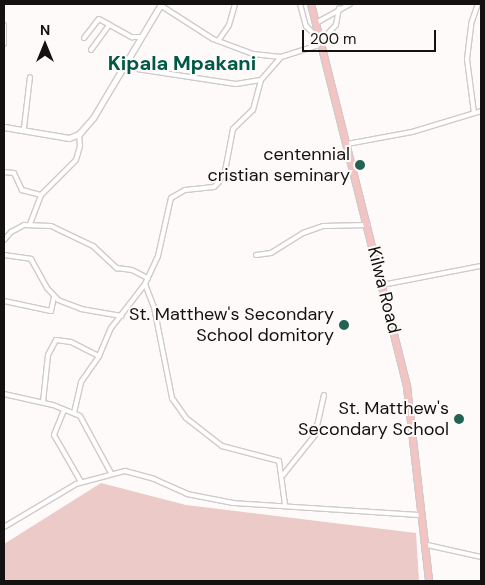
<!DOCTYPE html>
<style>
body{margin:0}
#map{position:relative;width:485px;height:585px;overflow:hidden;background:#fffafa;font-family:"DM Sans",sans-serif}
div>[style]{position:absolute}
[style*='--x']{left:calc(var(--x)*1px);top:calc(var(--y)*1px);width:calc(var(--w)*1px);rotate:calc(var(--a)*1deg)}
.green>*{inset:0;background:#ebcac8}
.roads{filter:drop-shadow(1px 0 #d0caca) drop-shadow(-1px 0 #d0caca) drop-shadow(0 1px #d0caca) drop-shadow(0 -1px #d0caca)}
.minor>*{height:4px;margin:-2px;padding:0 2px;transform-origin:2px;border-radius:2px;background:#fff}
.secondary>*{height:5px;margin:-2.5px;padding:0 2.5px;transform-origin:2.5px;border-radius:2.5px;background:#fff}
.trunk>*{height:6px;margin:-3px;padding:0 3px;transform-origin:3px;border-radius:3px;background:#f4c4c2}
.dots>*{width:14px;height:14px;translate:-50% -50%;box-sizing:border-box;border:2px solid #fffafa;border-radius:50%}
span{translate:-50% -50%;white-space:nowrap;text-align:center;line-height:1.15;-webkit-text-stroke:4px #fffafa;paint-order:stroke}
.poi-label{font-size:18px;color:#131211}
.right{translate:-100% -50%;text-align:right}
.street-label{font-size:18px;color:#131211}
.quarter-label{font-size:20px;color:#005946;font-weight:700}
.frame{position:absolute;inset:0;border:5px solid #131211;pointer-events:none}
.north{position:absolute;left:20px;top:20px;width:50px;height:50px;-webkit-text-stroke:4px #fffafa;paint-order:stroke;rotate:0deg;font-size:14px;font-weight:700;line-height:20px;text-align:center;color:#131211}
.north::after{content:'';display:block;margin:auto;width:18px;height:22px;background:#131211;clip-path:polygon(50% 0,100% 100%,50% 72%,0 100%)}
.scale{position:absolute;left:302px;top:30px;width:134px;height:22px;box-sizing:border-box;border:2px solid #131211;border-top:0;padding-left:6px;font-size:15px;line-height:18px;white-space:nowrap;color:#131211;-webkit-text-stroke:4px #fffafa;paint-order:stroke}
</style>
<div id="map">
<div class="green">
<div style="clip-path:polygon(101px 483px,186px 505px,416px 533px,419px 581px,4px 581px,4px 544px)"></div>
</div>
<div class="roads">
<div class="minor">
<div style="--x:300;--y:4;--w:23;--a:75"></div>
<div style="--x:306;--y:26;--w:21;--a:45"></div>
<div style="--x:321;--y:41;--w:22;--a:-47"></div>
<div style="--x:336;--y:25;--w:17;--a:-80"></div>
<div style="--x:160;--y:5;--w:63;--a:32.7"></div>
<div style="--x:213;--y:39;--w:43;--a:20.6"></div>
<div style="--x:253;--y:54;--w:28;--a:6"></div>
<div style="--x:281;--y:57;--w:43;--a:-17.6"></div>
<div style="--x:316;--y:23;--w:39;--a:-29"></div>
<div style="--x:4;--y:25;--w:19;--a:90"></div>
<div style="--x:84;--y:38;--w:24;--a:-52"></div>
<div style="--x:99;--y:19;--w:38;--a:29"></div>
<div style="--x:132;--y:37;--w:9;--a:0"></div>
<div style="--x:218;--y:41;--w:19;--a:-55"></div>
<div style="--x:229;--y:25;--w:22;--a:-74"></div>
<div style="--x:91;--y:50;--w:31;--a:-54"></div>
<div style="--x:124;--y:67;--w:113;--a:8.6"></div>
<div style="--x:236;--y:84;--w:25;--a:-9"></div>
<div style="--x:261;--y:80;--w:30;--a:-49"></div>
<div style="--x:474;--y:113;--w:54;--a:-97.4"></div>
<div style="--x:467;--y:59;--w:35;--a:-83"></div>
<div style="--x:471;--y:24;--w:21;--a:-71"></div>
<div style="--x:24;--y:128;--w:51;--a:-83.3"></div>
<div style="--x:347;--y:144;--w:66;--a:-10.5"></div>
<div style="--x:412;--y:132;--w:72;--a:-16.9"></div>
<div style="--x:4;--y:172;--w:10;--a:6"></div>
<div style="--x:14;--y:173;--w:19;--a:65"></div>
<div style="--x:22;--y:190;--w:20;--a:15"></div>
<div style="--x:30;--y:224;--w:31;--a:-69"></div>
<div style="--x:41;--y:195;--w:49;--a:-45"></div>
<div style="--x:76;--y:160;--w:15;--a:-74"></div>
<div style="--x:80;--y:146;--w:12;--a:-95"></div>
<div style="--x:4;--y:240;--w:11;--a:-49"></div>
<div style="--x:11;--y:232;--w:15;--a:-28"></div>
<div style="--x:24;--y:225;--w:27;--a:2"></div>
<div style="--x:51;--y:226;--w:47;--a:25.5"></div>
<div style="--x:93;--y:246;--w:33;--a:43"></div>
<div style="--x:117;--y:268;--w:15;--a:8"></div>
<div style="--x:132;--y:270;--w:18;--a:27"></div>
<div style="--x:4;--y:255;--w:27;--a:8"></div>
<div style="--x:31;--y:259;--w:33;--a:61"></div>
<div style="--x:47;--y:288;--w:16;--a:47"></div>
<div style="--x:58;--y:300;--w:25;--a:21"></div>
<div style="--x:81;--y:309;--w:41;--a:9.9"></div>
<div style="--x:256;--y:255;--w:15;--a:-8"></div>
<div style="--x:271;--y:253;--w:38;--a:-32"></div>
<div style="--x:303;--y:233;--w:21;--a:-19"></div>
<div style="--x:323;--y:226;--w:45;--a:-1.3"></div>
<div style="--x:145;--y:284;--w:25;--a:69"></div>
<div style="--x:154;--y:307;--w:93;--a:78.8"></div>
<div style="--x:172;--y:398;--w:24;--a:55"></div>
<div style="--x:186;--y:418;--w:46;--a:37.9"></div>
<div style="--x:222;--y:446;--w:59;--a:14.7"></div>
<div style="--x:279;--y:461;--w:44;--a:82.2"></div>
<div style="--x:382;--y:285;--w:101;--a:-10.9"></div>
<div style="--x:4;--y:301;--w:48;--a:12"></div>
<div style="--x:51;--y:311;--w:14;--a:-78"></div>
<div style="--x:4;--y:394;--w:50;--a:12.7"></div>
<div style="--x:53;--y:405;--w:29;--a:22"></div>
<div style="--x:80;--y:416;--w:65;--a:61.5"></div>
<div style="--x:43;--y:402;--w:47;--a:-83.9"></div>
<div style="--x:48;--y:355;--w:17;--a:-62"></div>
<div style="--x:56;--y:340;--w:15;--a:8"></div>
<div style="--x:71;--y:342;--w:31;--a:27"></div>
<div style="--x:64;--y:410;--w:27;--a:112"></div>
<div style="--x:54;--y:435;--w:54;--a:60.1"></div>
<div style="--x:74;--y:413;--w:32;--a:-77"></div>
<div style="--x:81;--y:382;--w:32;--a:-55"></div>
<div style="--x:99;--y:356;--w:30;--a:-67"></div>
<div style="--x:111;--y:328;--w:56;--a:-52.3"></div>
<div style="--x:145;--y:284;--w:31;--a:-65"></div>
<div style="--x:158;--y:256;--w:59;--a:-77.4"></div>
<div style="--x:171;--y:198;--w:16;--a:-30"></div>
<div style="--x:185;--y:190;--w:29;--a:-6"></div>
<div style="--x:214;--y:187;--w:7;--a:-45"></div>
<div style="--x:219;--y:182;--w:13;--a:-61"></div>
<div style="--x:225;--y:171;--w:43;--a:-79.2"></div>
<div style="--x:233;--y:129;--w:28;--a:-44"></div>
<div style="--x:253;--y:110;--w:31;--a:-75"></div>
<div style="--x:283;--y:475;--w:51;--a:-51.3"></div>
<div style="--x:315;--y:435;--w:41;--a:-77.3"></div>
<div style="--x:4;--y:527;--w:84;--a:-30.8"></div>
<div style="--x:76;--y:484;--w:51;--a:-14.9"></div>
<div style="--x:125;--y:471;--w:30;--a:15"></div>
<div style="--x:154;--y:479;--w:36;--a:24"></div>
<div style="--x:187;--y:494;--w:47;--a:11.1"></div>
<div style="--x:233;--y:503;--w:188;--a:3.7"></div>
<div style="--x:427;--y:545;--w:55;--a:12.5"></div>
</div>
<div class="secondary">
<div style="--x:4;--y:127;--w:66;--a:9.6"></div>
<div style="--x:69;--y:138;--w:11;--a:-22"></div>
<div style="--x:79;--y:134;--w:21;--a:-49"></div>
<div style="--x:93;--y:118;--w:133;--a:-59.2"></div>
</div>
<div class="trunk">
<div style="--x:311;--y:4;--w:395;--a:75.9"></div>
<div style="--x:407;--y:387;--w:195;--a:83.5"></div>
</div>
</div>
<div class="dots">
<div style="left:360px;top:165px;background:#226352"></div>
<div style="left:344px;top:325px;background:#226352"></div>
<div style="left:459px;top:419px;background:#226352"></div>
</div>
<div class="poi-label">
<span class="right" style="left:350px;top:165px">centennial<br>cristian seminary</span>
<span class="right" style="left:334px;top:325px">St. Matthew's Secondary<br>School domitory</span>
<span class="right" style="left:449px;top:419px">St. Matthew's<br>Secondary School</span>
</div>
<div class="street-label">
<span style="left:384px;top:290px;rotate:76deg">Kilwa Road</span>
</div>
<div class="quarter-label">
<span style="left:182px;top:63px">Kipala Mpakani</span>
</div>
<div class="frame"></div>
<div class="north">N</div>
<div class="scale">200 m</div>
</div>
